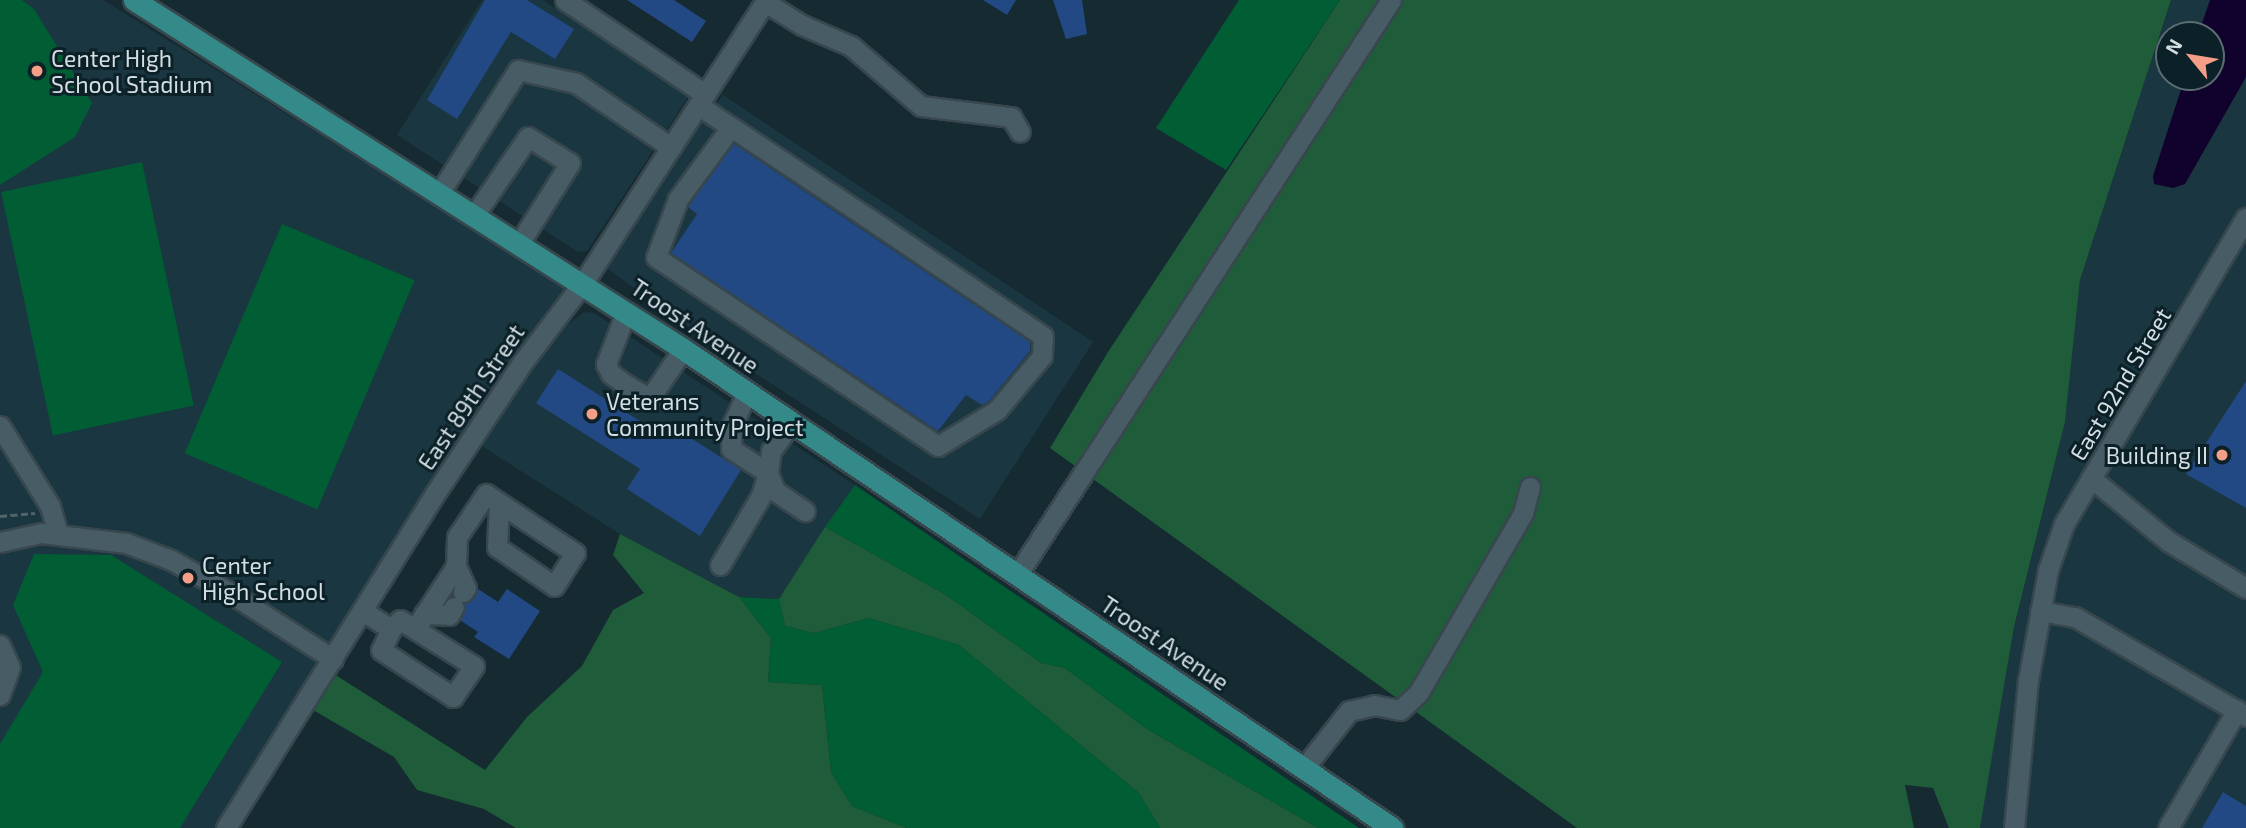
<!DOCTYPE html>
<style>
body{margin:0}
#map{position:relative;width:2246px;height:828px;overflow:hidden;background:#162a32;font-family:"Exo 2",sans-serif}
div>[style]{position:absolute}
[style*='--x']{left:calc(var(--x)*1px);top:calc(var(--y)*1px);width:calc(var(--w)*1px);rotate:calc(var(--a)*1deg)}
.built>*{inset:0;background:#1a3640}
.green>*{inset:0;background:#015d34;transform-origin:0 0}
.forest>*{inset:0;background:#1e5c3a}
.water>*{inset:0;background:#11012d}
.building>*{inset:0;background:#224983}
.path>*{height:2.5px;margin-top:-1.25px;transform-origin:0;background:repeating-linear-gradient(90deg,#52646a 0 7px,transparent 0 10.5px)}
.roads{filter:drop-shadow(2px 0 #37474d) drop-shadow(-2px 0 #37474d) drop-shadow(0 2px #37474d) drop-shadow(0 -2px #37474d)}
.minor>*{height:19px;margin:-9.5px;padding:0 9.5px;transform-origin:9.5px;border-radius:9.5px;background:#475c64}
.major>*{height:21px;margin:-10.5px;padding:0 10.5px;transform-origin:10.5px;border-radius:10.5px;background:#338a89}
.dots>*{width:19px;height:19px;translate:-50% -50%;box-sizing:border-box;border:4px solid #0c2028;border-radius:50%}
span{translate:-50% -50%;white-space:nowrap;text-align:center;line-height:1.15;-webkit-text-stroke:6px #0c2028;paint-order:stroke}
.poi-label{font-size:23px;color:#d2dee2}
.left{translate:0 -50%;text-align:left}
.right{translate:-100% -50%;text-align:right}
.street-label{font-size:23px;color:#d2dee2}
.north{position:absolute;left:2155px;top:21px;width:70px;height:70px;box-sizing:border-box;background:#0c2028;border:2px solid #5b6c72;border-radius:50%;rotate:300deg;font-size:19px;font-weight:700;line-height:28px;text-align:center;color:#d2dee2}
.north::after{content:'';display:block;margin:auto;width:24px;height:32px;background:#f49e87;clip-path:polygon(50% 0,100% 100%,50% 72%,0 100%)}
</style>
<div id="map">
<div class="built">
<div style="clip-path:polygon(0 0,103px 0,563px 285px,563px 295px,219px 828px,0 828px)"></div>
<div style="clip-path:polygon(482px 0,543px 0,689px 96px,587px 251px,578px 252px,397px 135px)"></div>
<div style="clip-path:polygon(evenodd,2171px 0,2246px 0,2246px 828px,1980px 828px,2014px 627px,2065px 422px,2080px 280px,2171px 0,2169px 35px,2211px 35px,2211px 77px,2169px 77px,2169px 35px)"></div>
<div style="clip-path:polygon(723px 95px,1093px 342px,980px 519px,716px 348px,608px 269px,608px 260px,697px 127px)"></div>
<div style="clip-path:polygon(584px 312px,594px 313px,855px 485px,779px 599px,739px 597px,620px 534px,477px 443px,565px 327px)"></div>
</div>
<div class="green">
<div style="clip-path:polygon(0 0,22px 0,34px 9px,92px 103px,75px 137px,0 185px)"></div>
<div style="clip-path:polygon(1239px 0,1340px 0,1226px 170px,1156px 128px)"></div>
<div style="left:142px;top:162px;width:249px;height:144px;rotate:78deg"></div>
<div style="left:282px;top:224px;width:144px;height:249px;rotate:23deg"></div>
<div style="clip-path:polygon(855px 485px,1359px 828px,1318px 828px,1147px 729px,1065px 668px,1041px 663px,946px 595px,825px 527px)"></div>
<div style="clip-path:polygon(34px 554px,111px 555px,282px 662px,180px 828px,0 828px,0 744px,43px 672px,13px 605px)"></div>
<div style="clip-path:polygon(739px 597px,779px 599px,785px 626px,814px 633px,869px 618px,959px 645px,1139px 793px,1160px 828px,907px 828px,852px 806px,831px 772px,822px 685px,768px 682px,771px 638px)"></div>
</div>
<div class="forest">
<div style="clip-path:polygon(1340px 0,2171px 0,2080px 280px,2065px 422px,2014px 627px,1980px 828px,1949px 828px,1933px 788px,1905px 785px,1914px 828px,1577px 828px,1050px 448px,1108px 352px)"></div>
<div style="clip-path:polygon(825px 527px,946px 595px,1041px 663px,1065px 668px,1147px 729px,1318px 828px,1160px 828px,1139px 793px,959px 645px,869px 618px,814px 633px,785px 626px,779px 599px)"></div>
<div style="clip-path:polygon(620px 534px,739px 597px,771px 638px,768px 682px,822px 685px,831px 772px,852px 806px,907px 828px,516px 828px,484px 809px,417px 790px,394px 757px,313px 710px,334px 674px,485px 770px,527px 717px,582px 666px,613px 610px,644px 593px,613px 555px)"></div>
</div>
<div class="water">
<div style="clip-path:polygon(2210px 0,2246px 0,2246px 77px,2185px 184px,2173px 188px,2154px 184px,2153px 176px,2185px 77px,2211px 77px,2211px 35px,2198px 35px)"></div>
</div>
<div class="building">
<div style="clip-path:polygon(485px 0,527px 0,574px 29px,555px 59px,511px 32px,457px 119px,427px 100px)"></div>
<div style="clip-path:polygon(627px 0,674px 0,706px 21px,692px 42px)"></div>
<div style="clip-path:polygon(983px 0,1016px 0,1007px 15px)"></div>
<div style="clip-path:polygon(1053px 0,1082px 0,1087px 34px,1066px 39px)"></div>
<div style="clip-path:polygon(734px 144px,1030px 342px,1030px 351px,989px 401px,982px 405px,966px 395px,938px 431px,671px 253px,697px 214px,688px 207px)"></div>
<div style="clip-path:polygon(558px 369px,662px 435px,669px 424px,741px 470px,700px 536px,627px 489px,640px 469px,536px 403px)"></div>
<div style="clip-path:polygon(2246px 381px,2246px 508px,2186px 474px)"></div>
<div style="clip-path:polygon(478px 589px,498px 602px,507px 589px,540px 611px,509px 659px,474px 637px,478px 632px,460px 620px,465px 604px)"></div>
<div style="clip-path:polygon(2223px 792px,2246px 806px,2246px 828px,2202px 828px)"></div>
</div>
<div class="path">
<div style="--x:0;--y:516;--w:35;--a:-5"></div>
</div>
<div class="roads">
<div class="minor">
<div style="--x:565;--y:0;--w:169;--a:33.9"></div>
<div style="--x:765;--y:2;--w:44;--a:31.9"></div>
<div style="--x:802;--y:25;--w:53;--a:23.2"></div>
<div style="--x:851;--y:46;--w:92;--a:40.6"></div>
<div style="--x:921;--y:106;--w:91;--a:7"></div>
<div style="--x:1011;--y:117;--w:17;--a:59"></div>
<div style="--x:698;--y:105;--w:40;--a:34"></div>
<div style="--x:731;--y:127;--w:157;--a:33.6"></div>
<div style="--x:862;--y:214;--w:218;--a:34"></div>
<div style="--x:1043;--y:336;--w:20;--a:93"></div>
<div style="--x:1042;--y:356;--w:70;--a:129.8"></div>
<div style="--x:997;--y:410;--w:69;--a:148.6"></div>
<div style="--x:938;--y:446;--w:339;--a:-146.2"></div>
<div style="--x:656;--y:257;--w:62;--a:-69.2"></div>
<div style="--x:678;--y:199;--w:89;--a:-53.6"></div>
<div style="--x:440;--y:192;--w:145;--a:-57.4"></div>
<div style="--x:518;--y:70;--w:59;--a:12.6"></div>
<div style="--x:576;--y:83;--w:115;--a:34"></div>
<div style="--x:475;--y:214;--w:93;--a:-55.5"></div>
<div style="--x:528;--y:137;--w:49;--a:31.8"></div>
<div style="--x:570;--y:163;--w:93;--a:122.3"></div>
<div style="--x:626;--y:312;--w:56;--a:111"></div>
<div style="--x:606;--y:364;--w:11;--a:63"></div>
<div style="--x:611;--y:374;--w:21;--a:35"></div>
<div style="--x:628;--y:386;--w:25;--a:29"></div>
<div style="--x:650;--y:398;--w:59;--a:-56"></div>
<div style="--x:792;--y:422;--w:36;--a:126"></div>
<div style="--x:771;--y:451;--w:22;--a:98"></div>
<div style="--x:768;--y:473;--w:19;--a:69"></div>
<div style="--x:775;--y:491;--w:36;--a:34"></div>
<div style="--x:0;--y:426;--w:94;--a:58"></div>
<div style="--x:50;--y:506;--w:29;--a:74"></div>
<div style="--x:2091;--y:478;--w:99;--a:39.3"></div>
<div style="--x:2168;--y:541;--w:91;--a:31.1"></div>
<div style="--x:0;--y:542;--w:42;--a:-12.4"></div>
<div style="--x:41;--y:533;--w:86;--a:6.7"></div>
<div style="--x:126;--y:543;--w:48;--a:20.7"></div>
<div style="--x:171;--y:560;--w:64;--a:29"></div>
<div style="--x:227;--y:591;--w:126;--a:32.7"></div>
<div style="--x:720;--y:565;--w:80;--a:-59.3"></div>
<div style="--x:761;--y:496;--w:24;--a:-73"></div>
<div style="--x:768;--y:473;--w:44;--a:-147"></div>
<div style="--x:731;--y:449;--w:24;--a:-88"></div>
<div style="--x:732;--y:425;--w:35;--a:-65"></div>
<div style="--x:456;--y:566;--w:24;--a:66"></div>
<div style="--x:466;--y:588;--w:5;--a:127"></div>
<div style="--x:1017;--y:575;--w:686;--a:-56.96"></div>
<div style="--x:363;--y:611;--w:33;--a:33"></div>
<div style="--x:391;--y:629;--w:23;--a:115"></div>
<div style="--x:381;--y:650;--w:86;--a:33.1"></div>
<div style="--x:453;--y:697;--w:37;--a:-56"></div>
<div style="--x:474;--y:666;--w:87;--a:-148.1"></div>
<div style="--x:400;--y:620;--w:13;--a:135"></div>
<div style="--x:2040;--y:611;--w:36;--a:10"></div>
<div style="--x:2075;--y:617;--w:198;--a:30.1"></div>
<div style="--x:424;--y:614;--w:25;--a:2"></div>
<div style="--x:449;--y:615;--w:9;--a:-58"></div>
<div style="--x:415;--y:629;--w:75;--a:-56.9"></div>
<div style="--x:456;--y:566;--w:29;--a:-88"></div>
<div style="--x:457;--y:537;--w:52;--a:-56"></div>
<div style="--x:486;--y:494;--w:107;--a:33.5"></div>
<div style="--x:575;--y:553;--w:39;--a:122"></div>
<div style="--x:554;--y:586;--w:69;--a:-145.6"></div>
<div style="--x:497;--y:547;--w:44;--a:-87.4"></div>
<div style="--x:0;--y:645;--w:24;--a:66"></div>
<div style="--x:10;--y:667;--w:30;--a:110"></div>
<div style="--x:1304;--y:768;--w:73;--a:-51.7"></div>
<div style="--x:1349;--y:711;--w:26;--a:-13"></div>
<div style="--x:1374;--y:705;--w:26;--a:11"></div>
<div style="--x:1400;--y:710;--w:26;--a:-43"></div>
<div style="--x:1419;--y:692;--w:207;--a:-59.8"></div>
<div style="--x:1523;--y:513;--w:27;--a:-75"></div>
<div style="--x:226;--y:828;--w:396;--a:-58"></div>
<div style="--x:436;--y:492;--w:155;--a:-56.3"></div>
<div style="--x:522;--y:363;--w:101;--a:-52.7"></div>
<div style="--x:583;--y:283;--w:337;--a:-57.1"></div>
<div style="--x:2014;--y:828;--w:148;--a:-84.6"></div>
<div style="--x:2028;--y:681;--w:113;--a:-79.8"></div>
<div style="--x:2048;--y:570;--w:49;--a:-70.8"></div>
<div style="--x:2064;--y:524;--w:356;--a:-59.3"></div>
<div style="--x:2168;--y:828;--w:137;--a:-59.7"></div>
</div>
<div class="major">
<div style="--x:134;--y:0;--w:651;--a:32.44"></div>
<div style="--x:683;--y:349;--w:856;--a:34.04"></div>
</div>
</div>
<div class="dots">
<div style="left:37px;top:71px;background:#f49e87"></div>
<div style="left:592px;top:414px;background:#f49e87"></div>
<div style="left:2222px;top:455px;background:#f49e87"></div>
<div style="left:188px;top:578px;background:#f49e87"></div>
</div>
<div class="poi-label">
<span class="left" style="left:51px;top:71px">Center High<br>School Stadium</span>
<span class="left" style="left:606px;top:414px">Veterans<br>Community Project</span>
<span class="right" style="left:2208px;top:455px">Building II</span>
<span class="left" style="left:202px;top:578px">Center<br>High School</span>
</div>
<div class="street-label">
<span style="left:695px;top:326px;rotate:34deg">Troost Avenue</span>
<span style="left:2120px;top:384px;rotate:-59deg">East 92nd Street</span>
<span style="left:471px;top:397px;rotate:-56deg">East 89th Street</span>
<span style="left:1165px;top:643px;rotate:34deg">Troost Avenue</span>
</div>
<div class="north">N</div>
</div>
